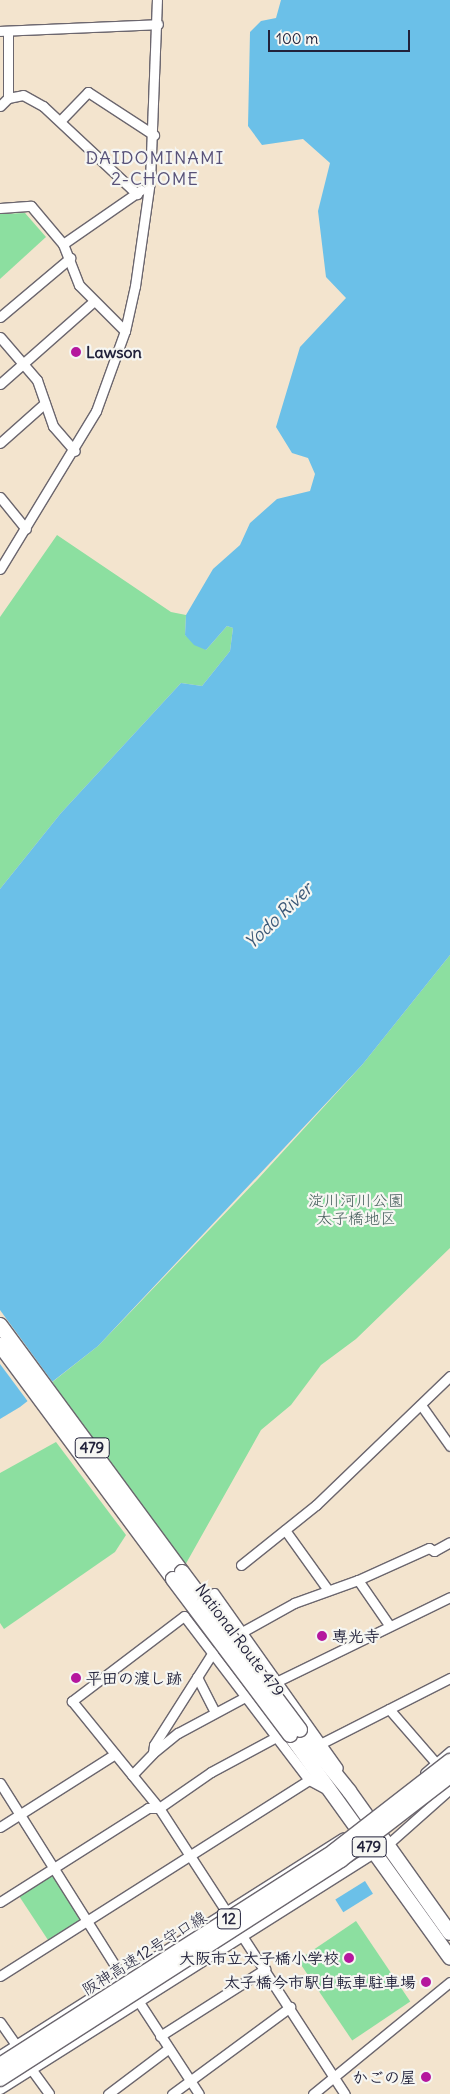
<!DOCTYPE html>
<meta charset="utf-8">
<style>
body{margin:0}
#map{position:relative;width:450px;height:2094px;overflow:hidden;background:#f3e4ce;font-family:Delius,"Klee One",sans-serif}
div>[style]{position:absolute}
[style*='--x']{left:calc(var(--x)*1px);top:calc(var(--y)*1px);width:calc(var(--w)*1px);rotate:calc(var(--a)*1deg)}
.green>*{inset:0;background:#8cdfa0;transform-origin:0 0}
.water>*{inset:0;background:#6bc0e8;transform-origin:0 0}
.pier>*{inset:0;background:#f3e4ce}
.roads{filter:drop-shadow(1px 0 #6b666e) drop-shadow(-1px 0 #6b666e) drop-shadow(0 1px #6b666e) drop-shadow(0 -1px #6b666e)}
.minor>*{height:9px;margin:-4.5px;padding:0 4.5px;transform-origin:4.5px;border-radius:4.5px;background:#fff}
.highway>*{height:14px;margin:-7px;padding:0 7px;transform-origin:7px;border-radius:7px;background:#fff}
.bridges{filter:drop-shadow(1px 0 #6b666e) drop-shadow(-1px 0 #6b666e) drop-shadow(0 1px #6b666e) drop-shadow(0 -1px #6b666e)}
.highway-bridge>*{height:14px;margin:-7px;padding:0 7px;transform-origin:7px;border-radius:7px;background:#fff}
.dots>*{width:14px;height:14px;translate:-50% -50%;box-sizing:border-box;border:2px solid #f6f6f2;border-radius:50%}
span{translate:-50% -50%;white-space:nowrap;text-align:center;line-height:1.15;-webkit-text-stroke:4.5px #f6f6f2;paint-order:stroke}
.shield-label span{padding:1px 4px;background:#f6f6f2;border:1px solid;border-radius:4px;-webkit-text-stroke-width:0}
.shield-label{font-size:15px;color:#22223b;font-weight:700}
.poi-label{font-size:16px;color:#22223b;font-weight:700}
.left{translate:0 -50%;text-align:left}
.right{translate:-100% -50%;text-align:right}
.park-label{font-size:16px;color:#425b59}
.street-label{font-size:16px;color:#22223b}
.neighbourhood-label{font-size:18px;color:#585279;letter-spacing:1px}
.water-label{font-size:18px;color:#3c5978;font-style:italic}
.scale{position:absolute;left:268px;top:30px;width:142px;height:22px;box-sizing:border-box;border:2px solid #22223b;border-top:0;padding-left:6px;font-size:15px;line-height:18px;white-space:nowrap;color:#22223b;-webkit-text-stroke:4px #f6f6f2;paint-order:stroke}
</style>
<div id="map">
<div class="green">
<div style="clip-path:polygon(25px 213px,46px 237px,0 279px,0 214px)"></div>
<div style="clip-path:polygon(57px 535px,171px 612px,186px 615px,185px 635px,206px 650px,227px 626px,233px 628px,230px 651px,202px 686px,181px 683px,61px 813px,0 889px,0 617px)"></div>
<div style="clip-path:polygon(450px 955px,450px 1248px,356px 1339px,321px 1365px,291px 1405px,261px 1430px,179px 1576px,41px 1391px,98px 1346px,258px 1179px,362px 1065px)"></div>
<div style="clip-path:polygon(56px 1442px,126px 1535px,115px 1552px,4px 1629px,0 1623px,0 1473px)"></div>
<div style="clip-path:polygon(50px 1876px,54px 1876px,80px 1917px,78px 1922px,48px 1940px,19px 1896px)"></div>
<div style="left:356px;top:1921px;width:97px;height:70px;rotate:56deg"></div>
</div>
<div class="water">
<div style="clip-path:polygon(281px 0,450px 0,450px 955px,362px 1065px,98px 1346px,20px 1407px,0 1419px,0 889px,61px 813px,181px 683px,202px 686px,230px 651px,233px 628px,227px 626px,206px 650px,194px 645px,185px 635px,186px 615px,213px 569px,240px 545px,250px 523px,277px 499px,310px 491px,315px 474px,308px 458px,292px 453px,276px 427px,300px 347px,346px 298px,326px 277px,318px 211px,330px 163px,303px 139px,262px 145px,248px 126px,250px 32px,261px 21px,276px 18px)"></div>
<div style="left:365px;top:1881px;width:15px;height:35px;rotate:58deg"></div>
</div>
<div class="pier">
<div style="clip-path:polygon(0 1310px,54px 1384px,29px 1403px,0 1364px)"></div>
</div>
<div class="roads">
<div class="minor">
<div style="--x:0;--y:31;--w:158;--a:-2.5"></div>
<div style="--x:8;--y:31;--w:67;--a:90"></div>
<div style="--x:0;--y:106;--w:11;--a:-45"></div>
<div style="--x:8;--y:98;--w:15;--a:-11"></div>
<div style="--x:23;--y:95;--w:23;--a:29"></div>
<div style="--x:43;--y:106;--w:129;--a:43.1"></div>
<div style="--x:61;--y:120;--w:39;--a:-46"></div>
<div style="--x:88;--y:92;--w:79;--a:33.1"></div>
<div style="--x:0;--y:208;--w:31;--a:-4"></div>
<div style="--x:31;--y:206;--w:50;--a:49.9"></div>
<div style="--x:63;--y:244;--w:44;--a:68.7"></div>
<div style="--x:79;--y:285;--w:65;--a:45"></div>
<div style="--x:63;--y:244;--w:95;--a:-34.7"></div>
<div style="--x:0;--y:317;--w:92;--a:-40.1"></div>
<div style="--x:0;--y:337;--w:57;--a:49.3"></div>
<div style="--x:37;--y:380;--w:49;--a:70.8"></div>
<div style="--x:53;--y:426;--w:33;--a:49"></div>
<div style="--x:0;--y:384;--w:124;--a:-41.4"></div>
<div style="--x:0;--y:443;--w:60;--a:-41.6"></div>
<div style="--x:0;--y:497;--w:41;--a:50.9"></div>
<div style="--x:0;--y:569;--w:185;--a:-58.7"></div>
<div style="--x:96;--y:411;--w:85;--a:-70.1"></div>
<div style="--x:125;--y:331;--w:46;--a:-77.5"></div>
<div style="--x:135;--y:286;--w:106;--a:-81.9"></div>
<div style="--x:150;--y:181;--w:181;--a:-87.8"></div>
<div style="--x:421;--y:1405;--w:50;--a:54.7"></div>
<div style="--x:285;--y:1530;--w:74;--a:54.4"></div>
<div style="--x:241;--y:1565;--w:96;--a:-38.7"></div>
<div style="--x:316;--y:1505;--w:186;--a:-43.9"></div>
<div style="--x:358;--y:1580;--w:55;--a:55.4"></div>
<div style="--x:214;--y:1593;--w:214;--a:54.7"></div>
<div style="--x:242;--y:1632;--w:60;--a:-29.1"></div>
<div style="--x:294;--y:1603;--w:68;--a:-19.8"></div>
<div style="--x:358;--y:1580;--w:78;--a:-24.3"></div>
<div style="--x:429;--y:1548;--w:6;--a:31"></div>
<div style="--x:434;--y:1551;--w:18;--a:-29"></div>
<div style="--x:197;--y:1677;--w:39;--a:63"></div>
<div style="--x:278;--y:1681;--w:191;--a:-26"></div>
<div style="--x:389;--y:1709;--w:72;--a:49"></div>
<div style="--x:322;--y:1743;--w:144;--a:-26.9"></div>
<div style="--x:153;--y:1753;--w:32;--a:-39"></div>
<div style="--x:178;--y:1733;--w:78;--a:-28.2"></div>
<div style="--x:425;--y:1773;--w:33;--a:-41"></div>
<div style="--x:132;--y:1775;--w:30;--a:-46"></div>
<div style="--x:153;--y:1753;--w:8;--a:-83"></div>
<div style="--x:154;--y:1745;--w:110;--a:-57.6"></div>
<div style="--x:0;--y:1783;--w:233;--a:57.8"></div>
<div style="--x:326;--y:1789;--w:19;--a:-152"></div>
<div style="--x:309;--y:1780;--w:206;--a:-127.3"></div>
<div style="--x:184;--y:1616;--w:141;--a:142.8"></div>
<div style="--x:72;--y:1701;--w:138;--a:50.9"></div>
<div style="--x:159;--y:1808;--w:341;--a:57"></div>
<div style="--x:0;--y:1827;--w:136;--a:-32.4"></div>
<div style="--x:387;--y:1845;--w:84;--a:-41.6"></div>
<div style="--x:0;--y:1902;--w:175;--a:-32.4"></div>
<div style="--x:148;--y:1808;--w:11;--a:0"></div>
<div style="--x:159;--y:1808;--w:63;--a:-34.7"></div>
<div style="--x:211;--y:1772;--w:76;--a:-28.2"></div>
<div style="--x:0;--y:1976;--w:366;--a:-32.4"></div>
<div style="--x:137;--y:1999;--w:113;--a:56.9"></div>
<div style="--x:0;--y:2022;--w:32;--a:55"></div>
<div style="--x:160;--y:2036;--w:125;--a:-32.5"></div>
<div style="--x:0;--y:2055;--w:406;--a:-32.4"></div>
<div style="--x:29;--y:2066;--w:34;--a:54"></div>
<div style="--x:0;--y:2089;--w:441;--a:-32.3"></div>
<div style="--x:108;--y:2094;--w:75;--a:-36.9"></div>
<div style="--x:172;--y:2094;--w:147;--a:-36.4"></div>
<div style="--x:313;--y:2094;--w:177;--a:-39.3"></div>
</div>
<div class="highway">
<div style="--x:0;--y:1325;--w:307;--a:53.6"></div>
<div style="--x:0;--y:1345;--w:291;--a:53.5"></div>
<div style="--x:300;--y:1730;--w:78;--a:51.2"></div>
<div style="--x:349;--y:1791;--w:174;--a:54.6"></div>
<div style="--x:290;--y:1735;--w:274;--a:54.3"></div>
</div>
</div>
<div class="bridges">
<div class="highway-bridge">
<div style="--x:182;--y:1572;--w:197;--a:53.2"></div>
<div style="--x:173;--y:1579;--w:195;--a:53.1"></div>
<div style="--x:0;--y:2065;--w:397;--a:-32.6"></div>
<div style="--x:334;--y:1851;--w:147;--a:-37.8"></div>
<div style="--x:0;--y:2079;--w:405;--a:-32.7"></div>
<div style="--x:341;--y:1860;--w:138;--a:-37.6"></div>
</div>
</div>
<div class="dots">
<div style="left:76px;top:352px;background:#b5179e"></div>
<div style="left:322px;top:1636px;background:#b5179e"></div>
<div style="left:76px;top:1678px;background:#b5179e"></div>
<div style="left:349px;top:1958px;background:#b5179e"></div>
<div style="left:426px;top:1982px;background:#b5179e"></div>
<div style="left:426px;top:2077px;background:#b5179e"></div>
</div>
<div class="shield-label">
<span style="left:92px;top:1448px">479</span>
<span style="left:369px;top:1847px">479</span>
<span style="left:229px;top:1919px">12</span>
</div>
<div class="poi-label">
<span class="left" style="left:86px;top:352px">Lawson</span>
<span class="left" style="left:332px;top:1636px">専光寺</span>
<span class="left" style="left:86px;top:1678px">平田の渡し跡</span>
<span class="right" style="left:339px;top:1958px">大阪市立太子橋小学校</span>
<span class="right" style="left:416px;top:1982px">太子橋今市駅自転車駐車場</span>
<span class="right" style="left:416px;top:2077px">かごの屋</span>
</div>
<div class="park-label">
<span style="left:356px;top:1209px">淀川河川公園<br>太子橋地区</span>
</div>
<div class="street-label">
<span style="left:240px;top:1640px;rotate:53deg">National Route 479</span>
<span style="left:144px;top:1953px;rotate:-32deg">阪神高速12号守口線</span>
</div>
<div class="neighbourhood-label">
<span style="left:155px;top:169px">DAIDOMINAMI<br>2-CHOME</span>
</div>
<div class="water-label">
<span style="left:279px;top:916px;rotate:-44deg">Yodo River</span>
</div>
<div class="scale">100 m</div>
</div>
